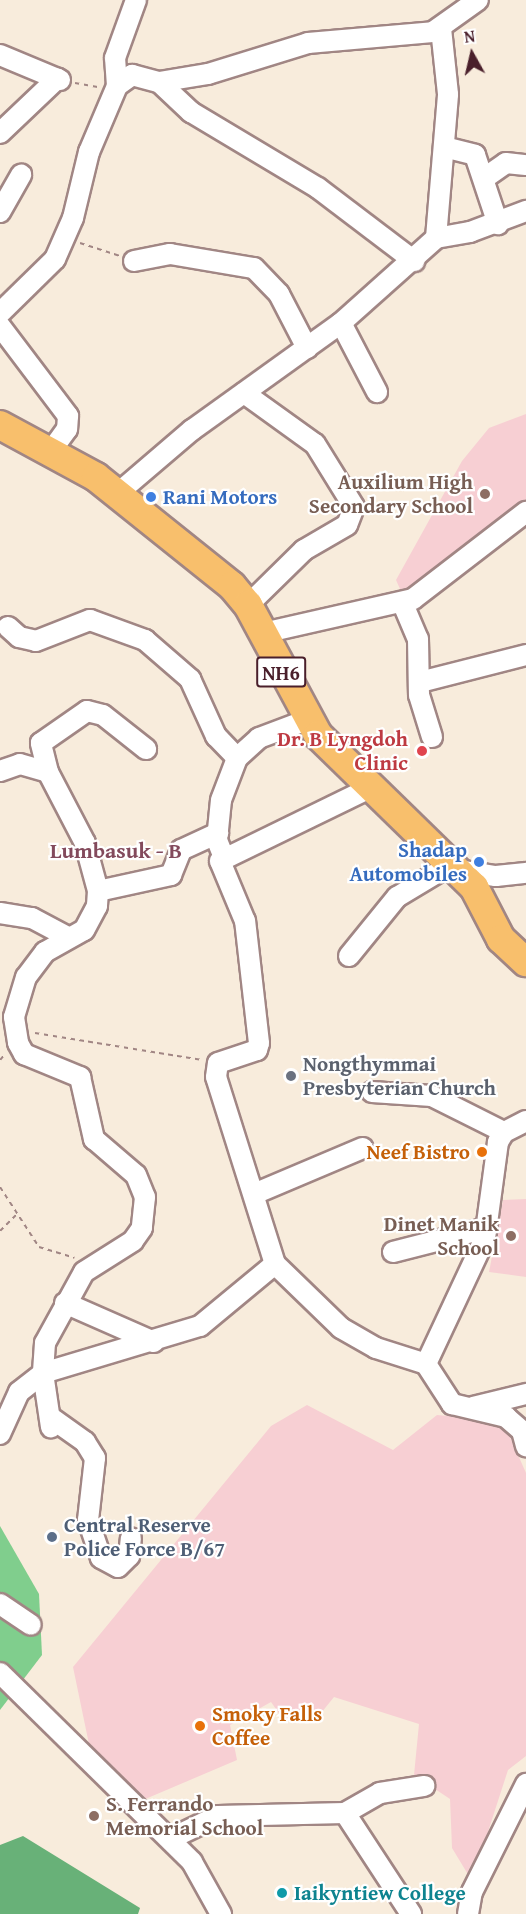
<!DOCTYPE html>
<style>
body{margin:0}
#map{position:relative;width:526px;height:1914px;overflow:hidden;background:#f8ecdc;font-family:"Gentium Book Plus",serif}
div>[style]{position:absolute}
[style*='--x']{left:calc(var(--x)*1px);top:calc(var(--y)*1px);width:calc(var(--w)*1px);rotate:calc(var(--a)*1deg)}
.built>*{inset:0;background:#f7cfd3}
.green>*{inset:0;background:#80ce8d}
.forest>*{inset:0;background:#68b178}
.path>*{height:2px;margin-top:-1px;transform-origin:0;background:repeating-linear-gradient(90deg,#a18684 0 4.5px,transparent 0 9px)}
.roads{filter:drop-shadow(2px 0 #a18684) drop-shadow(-2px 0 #a18684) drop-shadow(0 2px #a18684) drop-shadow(0 -2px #a18684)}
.minor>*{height:20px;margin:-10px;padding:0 10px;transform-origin:10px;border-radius:10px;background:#fff}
.highway>*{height:28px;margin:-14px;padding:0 14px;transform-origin:14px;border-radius:14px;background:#f8bf6c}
.dots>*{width:16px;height:16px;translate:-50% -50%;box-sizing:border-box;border:3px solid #fff;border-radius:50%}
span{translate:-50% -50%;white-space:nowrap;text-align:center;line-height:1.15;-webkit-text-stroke:4.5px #fff;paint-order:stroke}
.shield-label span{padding:2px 4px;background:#fff;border:2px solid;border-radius:4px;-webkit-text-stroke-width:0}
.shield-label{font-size:20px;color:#4a1f2b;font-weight:700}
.education-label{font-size:21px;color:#785e54;font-weight:700}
.right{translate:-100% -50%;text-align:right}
.left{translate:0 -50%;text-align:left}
.shop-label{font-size:21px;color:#366cbe;font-weight:700}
.health-label{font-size:21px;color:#be3a42;font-weight:700}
.worship-label{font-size:21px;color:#5b616d;font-weight:700}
.food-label{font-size:21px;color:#c56008;font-weight:700}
.service-label{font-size:21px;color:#4e5e75;font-weight:700}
.culture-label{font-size:21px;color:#0d838f;font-weight:700}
.neighbourhood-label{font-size:22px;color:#834a5c;font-weight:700}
.north{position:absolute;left:442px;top:24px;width:60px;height:60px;-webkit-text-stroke:4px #fff;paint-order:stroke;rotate:352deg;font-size:16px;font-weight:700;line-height:24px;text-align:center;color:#4a1f2b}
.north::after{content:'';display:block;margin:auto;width:21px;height:27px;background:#4a1f2b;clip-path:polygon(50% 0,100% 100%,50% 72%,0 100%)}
</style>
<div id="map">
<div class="built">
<div style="clip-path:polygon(526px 414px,526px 528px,502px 540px,409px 609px,396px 580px,462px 461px,489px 428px)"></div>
<div style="clip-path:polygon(526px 1199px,526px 1277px,489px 1272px,503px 1200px)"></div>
<div style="clip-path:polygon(307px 1405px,393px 1450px,437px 1415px,503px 1421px,526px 1473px,526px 1756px,508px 1770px,472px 1881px,452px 1848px,450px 1799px,414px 1775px,419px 1724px,334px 1697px,317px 1718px,283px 1719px,271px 1702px,230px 1725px,237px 1760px,143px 1800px,90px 1749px,73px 1667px,271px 1426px)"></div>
</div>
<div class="green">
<div style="clip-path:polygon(0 1526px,39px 1594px,42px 1655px,0 1710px)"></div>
</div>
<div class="forest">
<div style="clip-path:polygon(23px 1836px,140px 1908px,138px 1914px,0 1914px,0 1845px)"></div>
</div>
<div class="path">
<div style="--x:75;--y:83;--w:23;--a:10"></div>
<div style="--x:80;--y:243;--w:42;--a:18"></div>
<div style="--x:35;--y:1033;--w:168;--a:9.2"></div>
<div style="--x:0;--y:1060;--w:8;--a:-50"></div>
<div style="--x:0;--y:1187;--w:72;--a:57"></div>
<div style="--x:39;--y:1247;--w:37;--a:17"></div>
<div style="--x:0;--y:1231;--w:23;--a:-45"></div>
</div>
<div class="roads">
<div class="minor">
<div style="--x:0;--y:55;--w:65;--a:22.6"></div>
<div style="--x:159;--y:82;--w:50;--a:-9.3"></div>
<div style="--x:208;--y:74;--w:105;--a:-17.2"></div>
<div style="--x:308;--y:43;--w:125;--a:-5"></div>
<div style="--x:433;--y:32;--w:55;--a:-35.4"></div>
<div style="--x:117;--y:86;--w:28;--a:-94"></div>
<div style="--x:115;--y:58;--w:62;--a:-70.1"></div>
<div style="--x:0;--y:133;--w:79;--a:-43.5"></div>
<div style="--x:444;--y:147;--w:32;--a:14"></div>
<div style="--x:475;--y:155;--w:73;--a:71.6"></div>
<div style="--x:486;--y:177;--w:24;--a:-35"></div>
<div style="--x:506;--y:163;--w:20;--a:6"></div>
<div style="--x:0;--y:212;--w:43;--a:-60.4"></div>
<div style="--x:436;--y:238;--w:35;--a:-10"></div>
<div style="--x:470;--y:232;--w:60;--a:-20.6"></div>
<div style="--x:134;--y:261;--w:37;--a:-11"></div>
<div style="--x:170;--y:254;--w:85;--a:9.5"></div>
<div style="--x:254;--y:268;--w:36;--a:46"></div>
<div style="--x:279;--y:294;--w:61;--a:62.6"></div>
<div style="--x:0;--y:313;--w:77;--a:-44.5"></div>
<div style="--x:55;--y:259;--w:45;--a:-66.3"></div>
<div style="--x:73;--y:218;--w:68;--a:-76.4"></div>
<div style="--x:89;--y:152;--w:72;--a:-67"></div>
<div style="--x:117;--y:86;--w:19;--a:-36"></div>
<div style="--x:132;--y:75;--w:28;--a:15"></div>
<div style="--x:159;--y:82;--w:44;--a:43.2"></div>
<div style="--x:191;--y:112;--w:148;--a:30.9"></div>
<div style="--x:318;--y:188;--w:121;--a:37.2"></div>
<div style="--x:341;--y:323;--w:78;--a:62.4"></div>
<div style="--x:0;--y:326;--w:113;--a:52.9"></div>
<div style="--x:68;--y:416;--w:13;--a:94"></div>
<div style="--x:67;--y:429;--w:27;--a:126"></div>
<div style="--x:244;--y:393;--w:87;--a:35.7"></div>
<div style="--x:315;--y:444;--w:74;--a:58.2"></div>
<div style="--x:354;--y:507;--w:19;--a:111"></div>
<div style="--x:347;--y:525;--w:50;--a:149.8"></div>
<div style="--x:304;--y:550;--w:78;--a:135.5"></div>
<div style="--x:117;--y:494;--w:99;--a:-40.5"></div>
<div style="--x:192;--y:430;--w:183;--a:-35.7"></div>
<div style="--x:341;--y:323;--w:127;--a:-41.8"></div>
<div style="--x:436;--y:238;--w:144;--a:-85.2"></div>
<div style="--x:448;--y:94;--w:65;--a:-96.1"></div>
<div style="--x:403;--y:604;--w:38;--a:67"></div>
<div style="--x:418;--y:639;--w:56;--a:89"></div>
<div style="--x:419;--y:695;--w:44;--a:72.8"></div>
<div style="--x:8;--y:627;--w:15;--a:42"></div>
<div style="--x:19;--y:637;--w:17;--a:13"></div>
<div style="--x:36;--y:641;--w:58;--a:-21.3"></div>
<div style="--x:90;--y:620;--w:59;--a:20"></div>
<div style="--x:145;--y:640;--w:60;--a:40.9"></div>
<div style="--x:190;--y:679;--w:63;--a:65.5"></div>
<div style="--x:216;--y:736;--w:30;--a:46"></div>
<div style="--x:263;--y:633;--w:154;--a:-12.8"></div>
<div style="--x:413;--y:599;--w:143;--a:-37.6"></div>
<div style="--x:420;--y:682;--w:109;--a:-14.3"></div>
<div style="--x:0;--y:771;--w:21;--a:-19"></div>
<div style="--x:20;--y:764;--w:29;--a:16"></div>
<div style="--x:48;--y:772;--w:80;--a:62.5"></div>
<div style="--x:85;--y:843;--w:50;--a:74.8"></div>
<div style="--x:98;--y:891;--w:15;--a:94"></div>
<div style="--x:97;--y:906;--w:27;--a:118"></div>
<div style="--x:84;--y:930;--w:45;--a:150.6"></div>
<div style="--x:45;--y:952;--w:31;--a:127"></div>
<div style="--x:26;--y:977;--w:42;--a:106.7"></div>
<div style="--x:14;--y:1017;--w:26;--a:81"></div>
<div style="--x:18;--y:1043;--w:13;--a:61"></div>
<div style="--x:24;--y:1054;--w:61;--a:22.3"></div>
<div style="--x:80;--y:1077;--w:64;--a:77.3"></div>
<div style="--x:94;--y:1139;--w:55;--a:40.6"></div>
<div style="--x:136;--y:1175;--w:24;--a:68"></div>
<div style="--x:145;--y:1197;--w:31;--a:96"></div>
<div style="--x:142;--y:1228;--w:16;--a:125"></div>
<div style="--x:133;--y:1241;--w:58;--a:147.7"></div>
<div style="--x:84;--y:1272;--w:81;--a:118.8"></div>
<div style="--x:45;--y:1343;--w:30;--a:94"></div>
<div style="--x:43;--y:1373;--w:55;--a:81.6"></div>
<div style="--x:48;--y:772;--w:30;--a:-104"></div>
<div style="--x:41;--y:743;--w:56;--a:-34.8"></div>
<div style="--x:87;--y:711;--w:16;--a:14"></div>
<div style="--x:103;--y:715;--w:55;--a:38.3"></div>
<div style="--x:223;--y:855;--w:16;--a:-112"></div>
<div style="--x:217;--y:840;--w:40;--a:-84.3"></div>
<div style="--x:221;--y:800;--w:45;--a:-69.1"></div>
<div style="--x:237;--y:758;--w:30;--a:-42"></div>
<div style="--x:259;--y:738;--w:51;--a:-20.6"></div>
<div style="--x:457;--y:870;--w:39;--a:9"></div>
<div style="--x:496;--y:876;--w:30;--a:-6"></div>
<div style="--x:98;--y:891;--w:75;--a:-12.4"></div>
<div style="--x:171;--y:875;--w:27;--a:-68"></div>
<div style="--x:181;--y:850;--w:41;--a:-24.7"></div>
<div style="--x:0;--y:913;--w:32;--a:9"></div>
<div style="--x:32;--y:918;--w:40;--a:28"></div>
<div style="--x:349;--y:956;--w:76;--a:-50.9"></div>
<div style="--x:397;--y:897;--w:64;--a:-31"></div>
<div style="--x:372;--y:1092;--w:60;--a:3.8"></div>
<div style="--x:432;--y:1096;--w:80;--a:26.6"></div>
<div style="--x:526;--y:1121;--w:25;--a:153"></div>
<div style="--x:504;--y:1132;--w:12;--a:121"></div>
<div style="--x:498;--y:1142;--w:97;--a:97.7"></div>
<div style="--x:485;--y:1238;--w:139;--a:115.1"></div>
<div style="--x:426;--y:1364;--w:48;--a:57"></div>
<div style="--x:452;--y:1404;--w:56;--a:13.5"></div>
<div style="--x:506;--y:1417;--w:21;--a:41"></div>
<div style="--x:522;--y:1431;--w:16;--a:75"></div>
<div style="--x:254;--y:1194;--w:118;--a:-22.9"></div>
<div style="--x:393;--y:1252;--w:97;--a:-14.3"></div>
<div style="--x:275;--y:1264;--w:196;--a:-107.5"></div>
<div style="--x:216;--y:1077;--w:14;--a:-82"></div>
<div style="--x:218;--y:1063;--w:41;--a:-18.4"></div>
<div style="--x:257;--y:1050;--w:7;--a:-74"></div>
<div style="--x:259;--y:1043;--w:123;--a:-96.5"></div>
<div style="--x:245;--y:921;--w:65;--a:-112.6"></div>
<div style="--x:220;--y:861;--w:171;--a:-26"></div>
<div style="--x:65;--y:1303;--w:97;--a:23.7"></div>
<div style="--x:473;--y:1407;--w:55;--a:-13.8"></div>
<div style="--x:50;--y:1417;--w:43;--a:35.5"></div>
<div style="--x:85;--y:1442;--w:19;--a:58"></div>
<div style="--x:95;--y:1458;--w:62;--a:96.4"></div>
<div style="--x:88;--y:1520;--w:40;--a:71.1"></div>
<div style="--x:101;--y:1558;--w:19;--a:28"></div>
<div style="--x:118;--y:1567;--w:16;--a:-45"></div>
<div style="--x:129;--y:1556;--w:18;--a:-84"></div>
<div style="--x:0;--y:1434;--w:46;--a:-65.7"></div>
<div style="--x:19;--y:1392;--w:31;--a:-38"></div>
<div style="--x:43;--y:1373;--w:164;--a:-16.7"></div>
<div style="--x:200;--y:1326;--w:97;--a:-39.6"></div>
<div style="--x:275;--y:1264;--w:92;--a:44.1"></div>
<div style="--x:341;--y:1328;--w:40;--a:29.7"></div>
<div style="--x:376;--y:1348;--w:52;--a:17.7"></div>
<div style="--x:0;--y:1604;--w:37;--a:34"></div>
<div style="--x:0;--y:1673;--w:269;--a:44.5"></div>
<div style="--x:192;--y:1862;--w:60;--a:60.9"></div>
<div style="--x:345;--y:1813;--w:121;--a:56.8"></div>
<div style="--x:170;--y:1839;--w:53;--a:-25.6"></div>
<div style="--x:218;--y:1816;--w:127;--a:-1.4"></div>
<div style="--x:345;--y:1813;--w:40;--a:-29.7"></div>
<div style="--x:380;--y:1793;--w:45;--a:-9"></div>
<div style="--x:468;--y:1914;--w:22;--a:-80"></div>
<div style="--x:472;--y:1892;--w:121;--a:-63.4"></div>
</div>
<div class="highway">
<div style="--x:0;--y:425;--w:109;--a:28.4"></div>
<div style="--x:96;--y:477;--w:174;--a:38.7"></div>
<div style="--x:232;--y:586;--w:25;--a:50"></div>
<div style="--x:248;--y:605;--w:148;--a:61.7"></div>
<div style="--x:318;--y:735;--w:218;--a:44.3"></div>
<div style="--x:474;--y:887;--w:59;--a:62.6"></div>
<div style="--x:501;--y:939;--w:34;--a:43"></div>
</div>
</div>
<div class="dots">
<div style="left:485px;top:494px;background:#8d6e63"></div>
<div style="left:151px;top:497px;background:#3f7fe0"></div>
<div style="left:422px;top:751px;background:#e0444e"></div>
<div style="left:479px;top:862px;background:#3f7fe0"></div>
<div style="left:291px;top:1076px;background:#6b7280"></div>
<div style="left:482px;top:1152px;background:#e8710a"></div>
<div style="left:511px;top:1236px;background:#8d6e63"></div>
<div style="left:52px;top:1537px;background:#5c6f8a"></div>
<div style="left:200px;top:1726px;background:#e8710a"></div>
<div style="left:94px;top:1816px;background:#8d6e63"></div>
<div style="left:282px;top:1893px;background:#0f9aa8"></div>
</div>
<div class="shield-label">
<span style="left:281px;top:672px">NH6</span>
</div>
<div class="education-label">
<span class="right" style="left:473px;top:494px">Auxilium High<br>Secondary School</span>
<span class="right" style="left:499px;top:1236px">Dinet Manik<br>School</span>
<span class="left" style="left:106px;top:1816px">S. Ferrando<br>Memorial School</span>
</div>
<div class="shop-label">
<span class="left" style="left:163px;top:497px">Rani Motors</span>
<span class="right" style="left:467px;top:862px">Shadap<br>Automobiles</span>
</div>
<div class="health-label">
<span class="right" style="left:408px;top:751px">Dr. B Lyngdoh<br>Clinic</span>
</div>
<div class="worship-label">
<span class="left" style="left:303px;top:1076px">Nongthymmai<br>Presbyterian Church</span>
</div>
<div class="food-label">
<span class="right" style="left:470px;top:1152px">Neef Bistro</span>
<span class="left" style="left:212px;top:1726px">Smoky Falls<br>Coffee</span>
</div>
<div class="service-label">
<span class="left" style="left:64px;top:1537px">Central Reserve<br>Police Force B/67</span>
</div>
<div class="culture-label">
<span class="left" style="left:294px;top:1893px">Iaikyntiew College</span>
</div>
<div class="neighbourhood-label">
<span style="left:116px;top:851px">Lumbasuk - B</span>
</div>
<div class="north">N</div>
</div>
